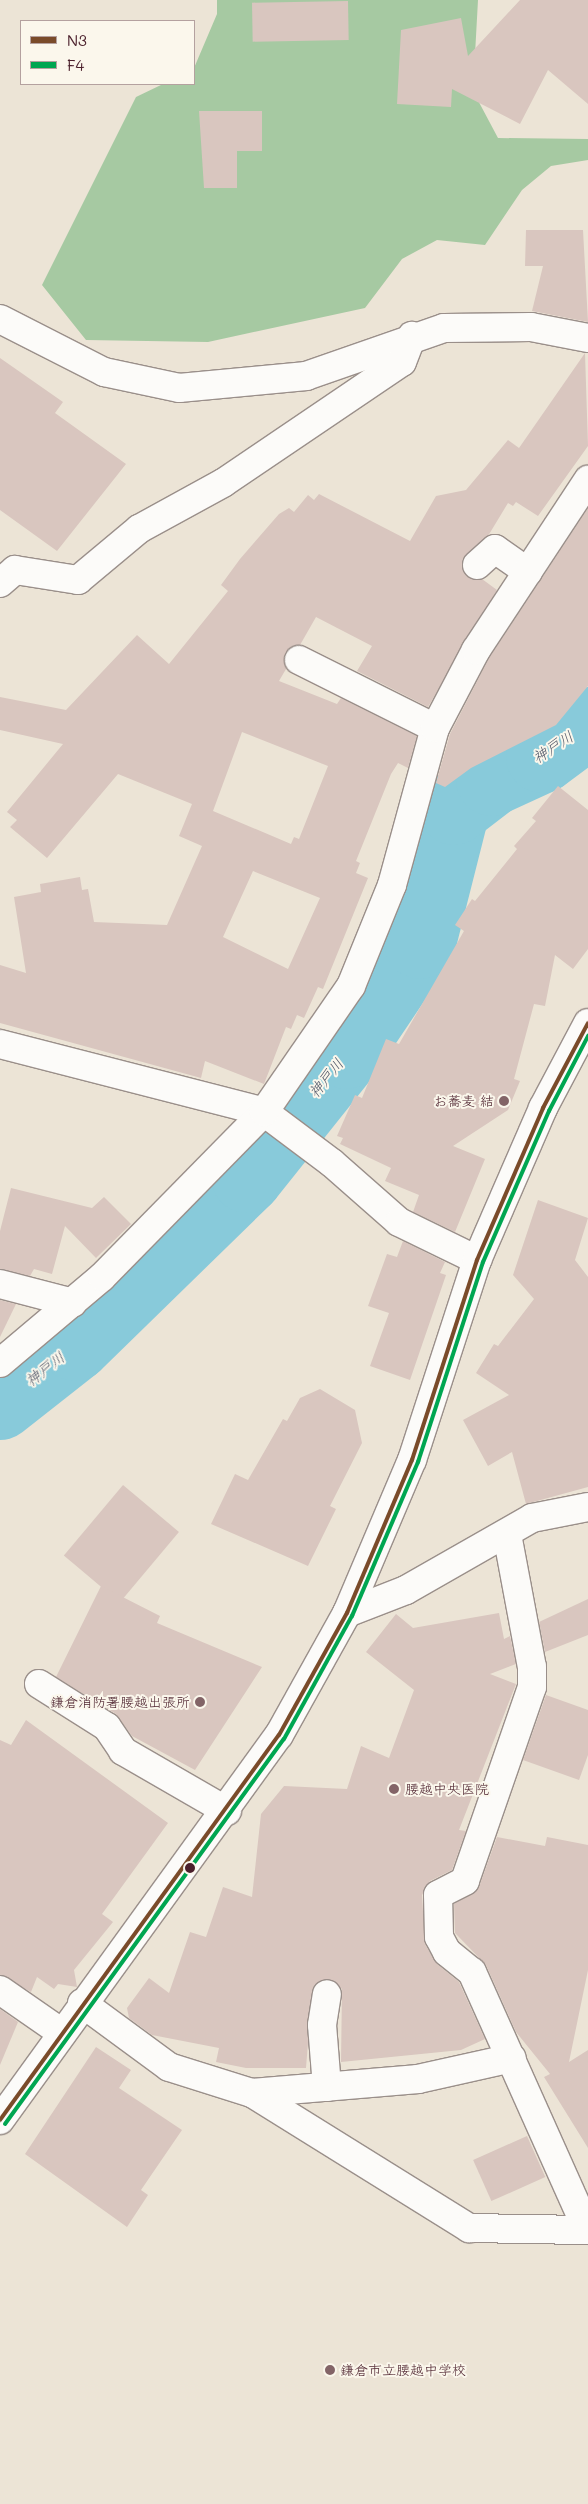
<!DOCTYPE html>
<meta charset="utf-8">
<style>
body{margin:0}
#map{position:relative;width:588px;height:2504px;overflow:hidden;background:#ece4d6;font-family:Mali,"Klee One",sans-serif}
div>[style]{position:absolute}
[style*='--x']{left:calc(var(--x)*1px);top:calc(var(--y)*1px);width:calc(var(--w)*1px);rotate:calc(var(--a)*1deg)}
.forest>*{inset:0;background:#a6c9a2}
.river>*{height:72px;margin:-36px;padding:0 36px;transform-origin:36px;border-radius:36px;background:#88cada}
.building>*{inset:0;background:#d9c6bf;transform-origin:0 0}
.roads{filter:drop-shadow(1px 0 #9a8f8a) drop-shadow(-1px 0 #9a8f8a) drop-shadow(0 1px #9a8f8a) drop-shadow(0 -1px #9a8f8a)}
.minor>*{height:28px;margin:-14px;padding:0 14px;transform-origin:14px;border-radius:14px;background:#fcfbf9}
.major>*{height:28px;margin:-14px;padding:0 14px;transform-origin:14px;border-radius:14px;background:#fcfbf9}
.bus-1>*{height:4px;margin:-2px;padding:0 2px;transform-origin:2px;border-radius:2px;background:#7a4b2a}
.bus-2>*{height:4px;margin:-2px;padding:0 2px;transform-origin:2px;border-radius:2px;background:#00a651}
.dots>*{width:14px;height:14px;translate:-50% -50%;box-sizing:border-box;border:2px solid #fbf7ec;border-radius:50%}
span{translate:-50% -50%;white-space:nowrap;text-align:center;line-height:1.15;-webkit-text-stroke:4px #fbf7ec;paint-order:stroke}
.poi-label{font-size:14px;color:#4a1f2b}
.right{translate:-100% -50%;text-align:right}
.left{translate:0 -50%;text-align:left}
.water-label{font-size:15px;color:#515769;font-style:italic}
.legend{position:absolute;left:20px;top:20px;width:175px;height:65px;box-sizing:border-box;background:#fbf7ec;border:1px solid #b4a19f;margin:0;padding:6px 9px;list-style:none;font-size:15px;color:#4a1f2b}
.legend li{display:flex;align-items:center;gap:10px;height:25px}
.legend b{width:25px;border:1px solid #b4a19f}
</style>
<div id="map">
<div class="forest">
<div style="clip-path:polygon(217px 0,478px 0,473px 91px,498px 138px,588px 139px,588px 160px,551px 166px,522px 190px,485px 245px,437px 240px,402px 259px,365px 308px,208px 342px,86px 340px,42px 285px,136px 97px,163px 84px,194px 84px,194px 68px,217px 14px)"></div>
</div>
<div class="river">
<div style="--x:0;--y:1404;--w:95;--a:-38.2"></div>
<div style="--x:75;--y:1345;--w:240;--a:-44.3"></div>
<div style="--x:247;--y:1177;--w:159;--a:-51.4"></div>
<div style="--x:346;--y:1053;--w:133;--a:-56.1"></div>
<div style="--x:420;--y:943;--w:138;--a:-75.8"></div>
<div style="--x:454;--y:809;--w:48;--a:-37.3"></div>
<div style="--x:492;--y:780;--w:55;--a:-24.7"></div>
<div style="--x:542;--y:757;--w:57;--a:-36.5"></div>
</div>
<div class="building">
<div style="clip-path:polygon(520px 0,588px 0,588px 104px,548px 70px,520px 124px,452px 89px,451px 107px,397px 104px,401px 30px,461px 18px,468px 56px)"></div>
<div style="left:348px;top:1px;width:39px;height:96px;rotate:89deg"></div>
<div style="clip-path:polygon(199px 111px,262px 111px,262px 151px,237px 151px,237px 188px,204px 188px)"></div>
<div style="clip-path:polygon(526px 230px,583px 230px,588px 322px,532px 311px,543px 266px,525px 266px)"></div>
<div style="clip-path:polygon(evenodd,585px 353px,588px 446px,538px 516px,516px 502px,513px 506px,508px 503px,488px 536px,462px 560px,466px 576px,482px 579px,497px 590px,428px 707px,357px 671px,372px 646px,316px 617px,300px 645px,285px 653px,286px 669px,279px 681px,337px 704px,341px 698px,417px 736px,408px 768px,398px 763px,391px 774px,356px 861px,360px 863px,356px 873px,368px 878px,323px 989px,318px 987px,304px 1018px,297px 1015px,291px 1029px,286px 1027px,264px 1084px,205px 1061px,201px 1078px,0 1023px,0 965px,26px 973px,14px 897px,41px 892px,40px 884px,80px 877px,82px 890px,88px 889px,94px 922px,167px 925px,202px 846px,179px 836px,192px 804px,118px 774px,47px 858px,10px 827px,17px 820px,7px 812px,63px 744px,0 730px,0 697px,66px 710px,137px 635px,169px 664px,228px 591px,221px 585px,240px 559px,279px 514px,289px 508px,294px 512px,308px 495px,314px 500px,319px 494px,410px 541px,436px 496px,466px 490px,508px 440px,519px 448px,585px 353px,242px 732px,328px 766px,299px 839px,294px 837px,291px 844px,213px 811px,242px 732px,585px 353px,253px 871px,320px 898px,288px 969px,223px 937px,253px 871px)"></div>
<div style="clip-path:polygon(0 358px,63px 402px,55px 413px,126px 464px,57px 551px,0 510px)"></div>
<div style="clip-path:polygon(588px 508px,588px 686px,556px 725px,471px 768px,445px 787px,436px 783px,450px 734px,489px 658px)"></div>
<div style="clip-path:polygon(558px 786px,588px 810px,588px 949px,573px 969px,555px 955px,545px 1006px,534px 1004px,514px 1079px,520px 1081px,508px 1110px,453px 1146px,485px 1159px,455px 1232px,413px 1212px,419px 1195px,385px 1181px,391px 1168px,340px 1144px,343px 1138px,337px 1136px,355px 1095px,362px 1098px,386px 1039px,399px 1044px,464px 931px,455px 925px,472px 899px,475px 901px,517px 849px,514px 846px,536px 821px,532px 818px)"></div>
<div style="clip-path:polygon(11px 1188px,92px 1208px,104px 1197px,131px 1224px,96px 1258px,65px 1226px,52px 1274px,34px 1269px,30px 1276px,0 1269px,0 1231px)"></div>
<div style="clip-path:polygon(538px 1200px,588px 1218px,575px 1260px,588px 1277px,588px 1487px,526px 1504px,512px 1452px,488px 1466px,463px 1420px,509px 1395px,476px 1373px,494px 1344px,498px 1346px,534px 1299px,513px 1275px)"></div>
<div style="clip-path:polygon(403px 1241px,445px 1262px,440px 1273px,446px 1275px,410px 1380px,370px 1366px,389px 1313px,368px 1306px,387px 1254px,397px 1257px)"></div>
<div style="clip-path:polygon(0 1300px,16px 1304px,0 1337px)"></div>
<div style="clip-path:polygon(320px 1389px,355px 1410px,362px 1443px,330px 1506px,336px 1509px,308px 1566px,211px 1524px,235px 1474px,248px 1480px,283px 1419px,287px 1421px,300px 1398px)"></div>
<div style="left:123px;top:1485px;width:73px;height:92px;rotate:40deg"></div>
<div style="clip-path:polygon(101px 1586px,160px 1616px,157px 1623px,262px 1667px,195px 1770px,132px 1736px,116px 1714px,56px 1677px)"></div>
<div style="clip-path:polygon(588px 1599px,588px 1635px,545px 1652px,539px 1622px)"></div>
<div style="clip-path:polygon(499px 1613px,504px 1639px,510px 1636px,516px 1664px,490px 1674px,516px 1684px,459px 1830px,466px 1831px,452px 1870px,430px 1881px,422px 1895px,425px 1944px,437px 1964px,459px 1982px,485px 2039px,461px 2050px,341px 2062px,342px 1989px,329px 1979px,315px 1984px,312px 1992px,306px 2068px,246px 2068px,216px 2062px,219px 2048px,152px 2035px,129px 2018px,127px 2008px,149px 1978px,169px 1993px,190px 1932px,206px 1937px,223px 1887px,252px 1897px,261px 1814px,284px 1786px,347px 1789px,361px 1746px,389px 1758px,414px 1690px,366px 1652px,396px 1614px,413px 1628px)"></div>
<div style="clip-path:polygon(546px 1695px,588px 1710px,588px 1755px,579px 1780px,523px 1760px)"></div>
<div style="clip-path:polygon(26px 1720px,168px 1823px,102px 1914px,113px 1922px,74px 1970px,77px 1987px,58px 1984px,54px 1989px,37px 1977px,31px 1992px,0 1975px,0 1740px,11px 1745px)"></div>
<div style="clip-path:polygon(497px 1837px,545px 1846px,547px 1837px,588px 1845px,588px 1970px,569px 2062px,588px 2050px,588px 2148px,544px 2077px,550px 2074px,516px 2032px,486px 1965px,455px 1933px,454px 1904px,479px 1887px)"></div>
<div style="clip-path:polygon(0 2009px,18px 2022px,0 2065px)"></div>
<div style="clip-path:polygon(96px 2047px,131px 2070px,119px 2088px,182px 2130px,141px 2190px,148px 2195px,127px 2227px,25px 2154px)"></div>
<div style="left:527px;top:2136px;width:45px;height:59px;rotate:66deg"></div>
</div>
<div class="roads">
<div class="minor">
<div style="--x:0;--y:319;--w:117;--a:27"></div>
<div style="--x:104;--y:372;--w:77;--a:12"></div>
<div style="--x:179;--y:388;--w:128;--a:-5.4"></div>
<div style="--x:306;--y:376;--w:146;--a:-19.2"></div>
<div style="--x:444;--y:328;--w:87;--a:-0.7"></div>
<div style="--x:531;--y:327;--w:58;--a:10.9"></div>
<div style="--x:477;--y:565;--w:24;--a:-42"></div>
<div style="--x:495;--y:549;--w:40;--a:34.9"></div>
<div style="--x:0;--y:583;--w:20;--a:-41"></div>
<div style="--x:15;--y:570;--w:64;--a:9"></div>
<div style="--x:78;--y:580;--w:80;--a:-39.9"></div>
<div style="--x:139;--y:529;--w:96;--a:-28.7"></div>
<div style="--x:223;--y:483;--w:216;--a:-34.1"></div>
<div style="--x:402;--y:362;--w:28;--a:-69"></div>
<div style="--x:299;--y:660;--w:152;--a:26.6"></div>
<div style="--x:0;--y:1044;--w:273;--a:14.4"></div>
<div style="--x:264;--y:1112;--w:85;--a:36.9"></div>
<div style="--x:332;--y:1163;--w:89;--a:41.4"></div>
<div style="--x:399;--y:1222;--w:87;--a:26"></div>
<div style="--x:0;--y:1284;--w:75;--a:14.6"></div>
<div style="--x:0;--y:1363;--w:133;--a:-40.1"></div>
<div style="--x:102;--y:1277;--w:231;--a:-45.5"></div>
<div style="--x:264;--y:1112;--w:153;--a:-55.4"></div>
<div style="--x:351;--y:986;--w:109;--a:-67.9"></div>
<div style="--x:392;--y:885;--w:163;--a:-74.7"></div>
<div style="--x:435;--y:728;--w:88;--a:-62.3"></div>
<div style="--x:476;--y:650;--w:204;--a:-56.6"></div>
<div style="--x:507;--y:1534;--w:135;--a:79.4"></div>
<div style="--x:532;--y:1667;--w:20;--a:90"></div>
<div style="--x:532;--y:1687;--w:205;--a:109.1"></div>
<div style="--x:465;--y:1881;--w:30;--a:153"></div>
<div style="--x:438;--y:1895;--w:42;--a:88.6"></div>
<div style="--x:439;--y:1937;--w:17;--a:62"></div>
<div style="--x:447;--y:1952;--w:32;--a:39"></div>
<div style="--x:472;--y:1972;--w:282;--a:65.9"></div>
<div style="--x:347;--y:1613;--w:63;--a:-21.3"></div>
<div style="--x:406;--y:1590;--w:145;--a:-29.7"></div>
<div style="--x:532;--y:1518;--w:57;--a:-11.1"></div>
<div style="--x:39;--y:1684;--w:80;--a:32.3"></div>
<div style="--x:107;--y:1727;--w:29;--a:56"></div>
<div style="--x:123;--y:1751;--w:120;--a:30"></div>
<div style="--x:0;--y:1990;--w:75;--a:34.7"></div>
<div style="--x:82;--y:2003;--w:108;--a:36.3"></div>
<div style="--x:169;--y:2067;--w:87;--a:17.4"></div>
<div style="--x:252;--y:2093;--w:256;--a:31.9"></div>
<div style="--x:469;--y:2228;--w:119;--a:1"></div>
<div style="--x:327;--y:2087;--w:62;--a:-94.6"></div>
<div style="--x:322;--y:2025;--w:31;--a:-81"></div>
<div style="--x:252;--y:2093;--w:167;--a:-4.8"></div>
<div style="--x:418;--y:2079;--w:96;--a:-12.6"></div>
</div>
<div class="major">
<div style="--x:0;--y:2120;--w:475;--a:-54.1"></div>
<div style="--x:279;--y:1735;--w:140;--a:-60.9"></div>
<div style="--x:347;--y:1613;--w:166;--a:-67"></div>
<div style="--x:412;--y:1460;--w:210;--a:-72"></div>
<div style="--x:477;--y:1260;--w:166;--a:-66.5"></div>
<div style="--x:543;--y:1108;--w:96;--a:-62.1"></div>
</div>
</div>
<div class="bus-1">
<div style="--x:0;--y:2120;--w:475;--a:-54.1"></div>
<div style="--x:279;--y:1735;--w:140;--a:-60.9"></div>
<div style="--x:347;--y:1613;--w:166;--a:-67"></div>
<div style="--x:412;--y:1460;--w:210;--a:-72"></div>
<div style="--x:477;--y:1260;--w:166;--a:-66.5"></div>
<div style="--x:543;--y:1108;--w:96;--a:-62.1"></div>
</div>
<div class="bus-2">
<div style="--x:5;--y:2124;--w:475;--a:-54.1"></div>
<div style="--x:284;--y:1739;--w:141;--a:-61.1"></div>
<div style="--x:352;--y:1616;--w:168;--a:-66.8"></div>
<div style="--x:418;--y:1462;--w:210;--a:-72"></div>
<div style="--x:483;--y:1262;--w:165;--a:-66.4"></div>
<div style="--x:549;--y:1111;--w:85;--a:-62.5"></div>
</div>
<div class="dots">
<div style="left:504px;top:1101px;background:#836467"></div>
<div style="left:200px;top:1702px;background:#836467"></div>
<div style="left:394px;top:1789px;background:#836467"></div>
<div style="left:190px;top:1868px;background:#4a1f2b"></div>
<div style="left:330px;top:2370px;background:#836467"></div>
</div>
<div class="poi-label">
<span class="right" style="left:494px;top:1101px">お蕎麦 結</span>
<span class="right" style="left:190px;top:1702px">鎌倉消防署腰越出張所</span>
<span class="left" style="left:405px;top:1789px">腰越中央医院</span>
<span class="left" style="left:340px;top:2370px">鎌倉市立腰越中学校</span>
</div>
<div class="water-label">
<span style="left:553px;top:747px;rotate:-33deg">神戸川</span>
<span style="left:326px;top:1078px;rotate:-51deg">神戸川</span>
<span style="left:45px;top:1369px;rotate:-38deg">神戸川</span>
</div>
<ul class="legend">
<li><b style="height:6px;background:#7a4b2a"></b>N3</li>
<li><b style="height:6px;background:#00a651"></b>F4</li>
</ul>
</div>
